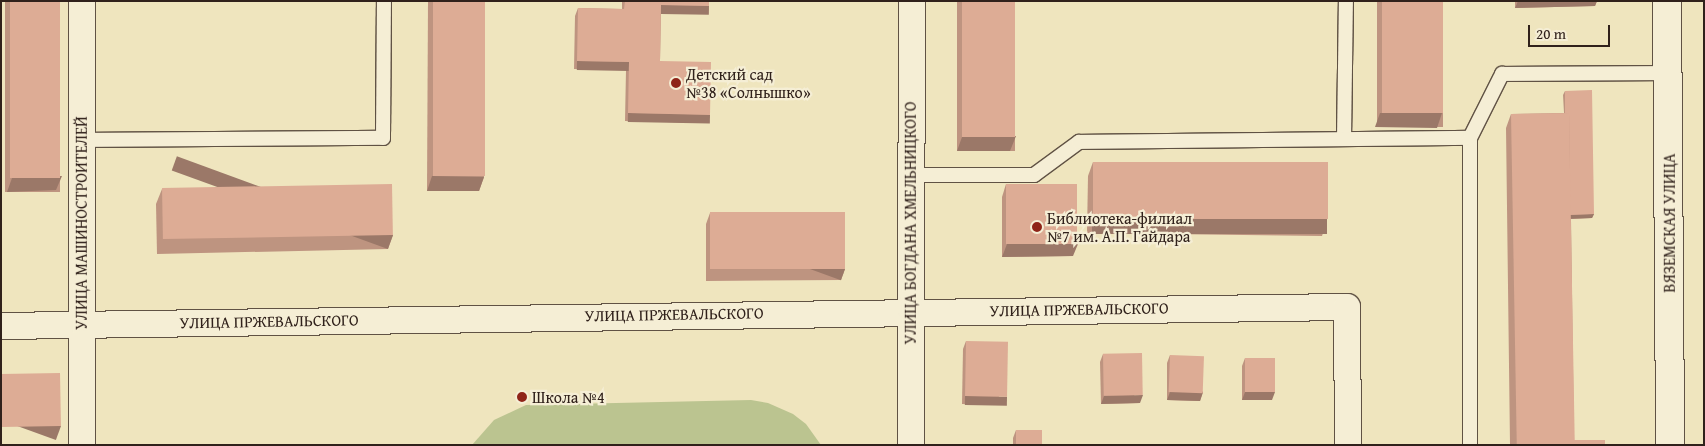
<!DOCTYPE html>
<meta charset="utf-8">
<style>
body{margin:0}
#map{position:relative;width:1705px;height:446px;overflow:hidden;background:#efe5be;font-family:"Gentium Book Plus",serif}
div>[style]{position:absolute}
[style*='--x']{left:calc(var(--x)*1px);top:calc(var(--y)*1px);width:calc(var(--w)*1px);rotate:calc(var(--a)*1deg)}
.green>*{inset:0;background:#bbc490}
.roads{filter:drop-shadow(1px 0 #605244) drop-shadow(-1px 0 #605244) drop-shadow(0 1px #605244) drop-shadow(0 -1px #605244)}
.service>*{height:14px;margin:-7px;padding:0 7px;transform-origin:7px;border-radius:7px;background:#f5eed5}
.minor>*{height:26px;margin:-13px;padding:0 13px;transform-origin:13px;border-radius:13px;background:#f5eed5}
.secondary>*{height:28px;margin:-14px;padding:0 14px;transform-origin:14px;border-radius:14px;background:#f5eed5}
.wall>*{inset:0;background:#be9480;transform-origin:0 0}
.shaded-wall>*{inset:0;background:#9b7868;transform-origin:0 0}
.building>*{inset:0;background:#ddac95;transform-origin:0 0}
.dots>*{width:14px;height:14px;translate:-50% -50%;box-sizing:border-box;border:2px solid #f5eed5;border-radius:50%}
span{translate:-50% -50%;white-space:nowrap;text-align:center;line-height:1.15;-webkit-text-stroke:4.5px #f5eed5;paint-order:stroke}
.poi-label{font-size:16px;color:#30211b}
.left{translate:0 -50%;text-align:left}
.street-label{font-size:16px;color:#30211b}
.frame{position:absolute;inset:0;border:2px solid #30211b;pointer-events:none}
.scale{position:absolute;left:1528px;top:25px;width:82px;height:22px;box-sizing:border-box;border:2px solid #30211b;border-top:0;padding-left:6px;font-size:15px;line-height:18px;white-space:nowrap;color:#30211b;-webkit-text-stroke:4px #f5eed5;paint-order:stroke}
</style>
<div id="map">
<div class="green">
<div style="clip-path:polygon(751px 400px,768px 403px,793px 414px,806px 424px,821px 445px,472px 445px,494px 420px,526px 405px)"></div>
</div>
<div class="roads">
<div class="service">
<div style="--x:1344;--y:139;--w:138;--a:-89.2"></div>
<div style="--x:81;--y:140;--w:302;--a:-0.4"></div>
<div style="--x:383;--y:138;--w:137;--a:-89.6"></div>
<div style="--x:909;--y:175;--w:125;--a:0"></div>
<div style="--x:1034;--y:175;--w:56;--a:-36.3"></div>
<div style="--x:1079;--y:142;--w:391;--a:-0.6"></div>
<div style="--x:1470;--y:445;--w:307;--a:-90"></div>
<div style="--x:1470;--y:138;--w:72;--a:-63.4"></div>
<div style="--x:1502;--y:74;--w:166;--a:-0.3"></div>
</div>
<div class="minor">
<div style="--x:82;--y:1;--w:444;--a:90"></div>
<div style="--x:1;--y:326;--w:1346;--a:-0.81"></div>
<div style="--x:1347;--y:307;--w:138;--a:89.6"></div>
<div style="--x:911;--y:445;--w:444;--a:-89.9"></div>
</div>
<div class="secondary">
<div style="--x:1667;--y:1;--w:444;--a:89.6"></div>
</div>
</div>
<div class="wall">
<div style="left:5px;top:1px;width:55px;height:191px"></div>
<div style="clip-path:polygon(428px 1px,485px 1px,484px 177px,479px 191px,427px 191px)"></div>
<div style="clip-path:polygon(622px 1px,709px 1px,706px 14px,661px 13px,660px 61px,710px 115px,707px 123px,625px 121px,626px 70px,574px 69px,575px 16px,578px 8px,622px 9px)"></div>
<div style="left:957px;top:1px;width:58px;height:150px"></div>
<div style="left:1377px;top:1px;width:66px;height:126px"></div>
<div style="clip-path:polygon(1515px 1px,1597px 1px,1595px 6px,1515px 8px)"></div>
<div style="clip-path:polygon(1565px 91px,1594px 214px,1592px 218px,1571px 219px,1574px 440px,1605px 445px,1510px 445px,1506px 128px,1511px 114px,1564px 113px,1563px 95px)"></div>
<div style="clip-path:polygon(1093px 162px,1327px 221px,1322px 236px,1087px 233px,1088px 176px)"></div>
<div style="clip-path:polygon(1006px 184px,1073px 256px,1002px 257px,1002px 197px)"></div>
<div style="clip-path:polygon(162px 189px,393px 235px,388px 249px,157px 254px,156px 204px)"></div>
<div style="clip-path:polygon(710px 213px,845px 269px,841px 280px,706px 281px,706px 224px)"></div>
<div style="clip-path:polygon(966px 341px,1004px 405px,962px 404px,963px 349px)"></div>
<div style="clip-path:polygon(1103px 354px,1140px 403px,1101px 404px,1100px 362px)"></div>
<div style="clip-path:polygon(1170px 355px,1203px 392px,1200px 401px,1167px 400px,1167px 363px)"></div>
<div style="clip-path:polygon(1245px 358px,1272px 400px,1242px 400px,1242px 366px)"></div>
<div style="clip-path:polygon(1016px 430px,1042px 445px,1013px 445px,1013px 438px)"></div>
</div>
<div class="shaded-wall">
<div style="clip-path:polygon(1518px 1px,1597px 1px,1595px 6px,1515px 8px)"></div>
<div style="left:661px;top:5px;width:48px;height:9px;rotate:1deg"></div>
<div style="left:577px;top:61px;width:52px;height:9px;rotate:1deg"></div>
<div style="left:628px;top:113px;width:82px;height:9px;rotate:1deg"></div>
<div style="clip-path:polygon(1380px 113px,1442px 113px,1437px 128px,1375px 127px)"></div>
<div style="clip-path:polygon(1016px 136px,1010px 151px,957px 151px,962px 137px)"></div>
<div style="clip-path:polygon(62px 176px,56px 190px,7px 192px,12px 178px)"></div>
<div style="clip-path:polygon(432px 176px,484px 177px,479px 191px,427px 191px)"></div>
<div style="clip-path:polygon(1594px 214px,1592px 218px,1565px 219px,1567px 215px)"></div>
<div style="left:1092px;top:219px;width:235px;height:15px"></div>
<div style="left:393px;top:235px;width:15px;height:230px;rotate:110deg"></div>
<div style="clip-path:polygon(1007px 244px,1078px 244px,1073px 256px,1002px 257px)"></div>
<div style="left:845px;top:269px;width:12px;height:135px;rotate:110deg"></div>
<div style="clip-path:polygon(1170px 392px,1203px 392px,1200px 401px,1167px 400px)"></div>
<div style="clip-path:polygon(1245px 392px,1275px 392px,1272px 400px,1242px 400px)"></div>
<div style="clip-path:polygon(1143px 395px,1140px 403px,1101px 404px,1104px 396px)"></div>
<div style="left:965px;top:396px;width:42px;height:9px;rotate:1deg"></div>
<div style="left:61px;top:426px;width:15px;height:60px;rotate:110deg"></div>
</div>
<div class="building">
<div style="left:10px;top:1px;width:50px;height:177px"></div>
<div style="left:433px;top:1px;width:52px;height:175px"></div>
<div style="clip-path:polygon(625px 1px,709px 1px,709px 6px,661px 5px,660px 61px,711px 62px,710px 115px,628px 113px,629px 62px,577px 61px,578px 8px,624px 9px)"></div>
<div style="left:962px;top:1px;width:53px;height:136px"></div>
<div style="left:1382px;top:1px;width:61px;height:112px"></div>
<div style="clip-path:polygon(1592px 90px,1594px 214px,1570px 215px,1569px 113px,1565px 113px,1565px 91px)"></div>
<div style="left:1569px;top:113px;width:332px;height:58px;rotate:89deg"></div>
<div style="left:1093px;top:162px;width:235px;height:57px"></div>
<div style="left:392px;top:184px;width:51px;height:230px;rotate:89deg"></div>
<div style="left:1006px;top:184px;width:71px;height:60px"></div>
<div style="left:845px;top:212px;width:57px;height:135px;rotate:90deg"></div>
<div style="left:966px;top:341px;width:42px;height:55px;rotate:1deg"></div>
<div style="left:1142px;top:353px;width:42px;height:39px;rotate:89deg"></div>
<div style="left:1170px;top:355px;width:34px;height:37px;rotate:2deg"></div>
<div style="left:1245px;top:358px;width:30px;height:34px"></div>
<div style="left:60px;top:373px;width:53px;height:59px;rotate:89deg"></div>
<div style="left:1016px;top:430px;width:26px;height:15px"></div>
<div style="left:1574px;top:440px;width:31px;height:5px"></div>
</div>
<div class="dots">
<div style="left:676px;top:83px;background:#8f2418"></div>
<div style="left:1037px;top:227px;background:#8f2418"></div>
<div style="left:522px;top:397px;background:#8f2418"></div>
</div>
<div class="poi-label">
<span class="left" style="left:686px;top:83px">Детский сад<br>№38 «Солнышко»</span>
<span class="left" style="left:1047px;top:227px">Библиотека-филиал<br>№7 им. А.П. Гайдара</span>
<span class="left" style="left:532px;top:397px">Школа №4</span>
</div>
<div class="street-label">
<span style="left:81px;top:223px;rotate:-90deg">УЛИЦА МАШИНОСТРОИТЕЛЕЙ</span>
<span style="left:910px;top:223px;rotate:-90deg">УЛИЦА БОГДАНА ХМЕЛЬНИЦКОГО</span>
<span style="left:1669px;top:223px;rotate:-90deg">ВЯЗЕМСКАЯ УЛИЦА</span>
<span style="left:1079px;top:309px;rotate:-1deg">УЛИЦА ПРЖЕВАЛЬСКОГО</span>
<span style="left:674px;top:314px;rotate:-1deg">УЛИЦА ПРЖЕВАЛЬСКОГО</span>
<span style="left:269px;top:321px;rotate:-1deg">УЛИЦА ПРЖЕВАЛЬСКОГО</span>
</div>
<div class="frame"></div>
<div class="scale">20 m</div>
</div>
